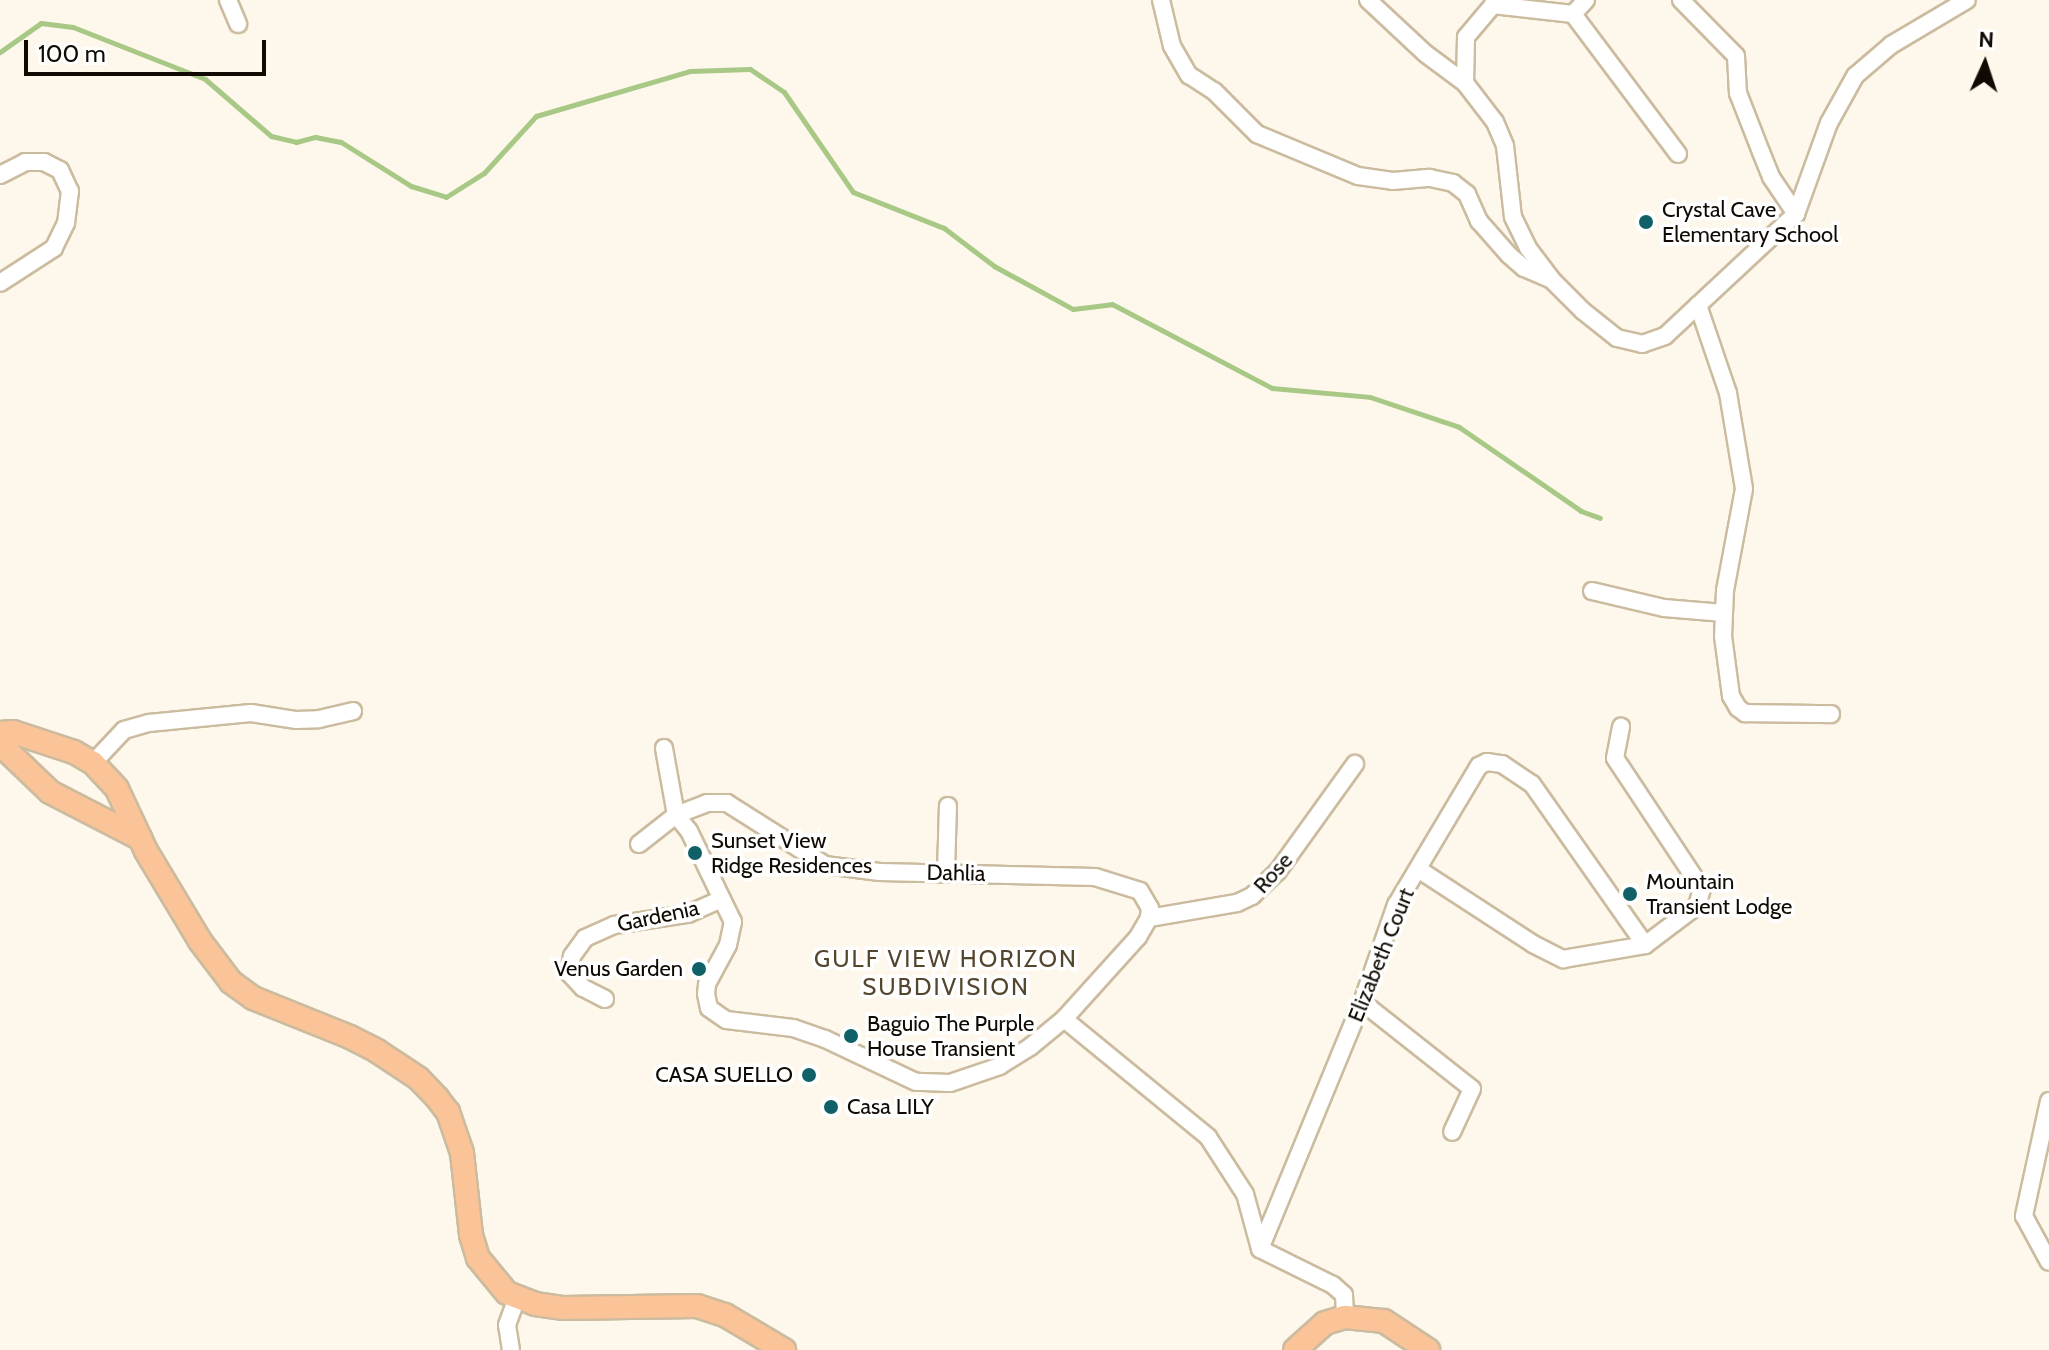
<!DOCTYPE html>
<style>
body{margin:0}
#map{position:relative;width:2049px;height:1350px;overflow:hidden;background:#fef7eb;font-family:Cabin,sans-serif}
div>[style]{position:absolute}
[style*='--x']{left:calc(var(--x)*1px);top:calc(var(--y)*1px);width:calc(var(--w)*1px);rotate:calc(var(--a)*1deg)}
.stream>*{height:5px;margin:-2.5px;padding:0 2.5px;transform-origin:2.5px;border-radius:2.5px;background:#a8c885}
.roads{filter:drop-shadow(2px 0 #cbbb9f) drop-shadow(-2px 0 #cbbb9f) drop-shadow(0 2px #cbbb9f) drop-shadow(0 -2px #cbbb9f)}
.minor>*{height:16px;margin:-8px;padding:0 8px;transform-origin:8px;border-radius:8px;background:#fff}
.major>*{height:22px;margin:-11px;padding:0 11px;transform-origin:11px;border-radius:11px;background:#fac398}
.dots>*{width:22px;height:22px;translate:-50% -50%;box-sizing:border-box;border:4px solid #fff;border-radius:50%}
span{translate:-50% -50%;white-space:nowrap;text-align:center;line-height:1.15;-webkit-text-stroke:7px #fff;paint-order:stroke}
.poi-label{font-size:22px;color:#100a03}
.left{translate:0 -50%;text-align:left}
.right{translate:-100% -50%;text-align:right}
.street-label{font-size:22px;color:#100a03}
.neighbourhood-label{font-size:24px;color:#54452d;letter-spacing:2px}
.north{position:absolute;left:1945px;top:24px;width:80px;height:80px;-webkit-text-stroke:6px #fff;paint-order:stroke;rotate:3deg;font-size:22px;font-weight:700;line-height:32px;text-align:center;color:#100a03}
.north::after{content:'';display:block;margin:auto;width:28px;height:36px;background:#100a03;clip-path:polygon(50% 0,100% 100%,50% 72%,0 100%)}
.scale{position:absolute;left:24px;top:40px;width:242px;height:36px;box-sizing:border-box;border:4px solid #100a03;border-top:0;padding-left:10px;font-size:24px;line-height:28px;white-space:nowrap;color:#100a03;-webkit-text-stroke:6px #fff;paint-order:stroke}
</style>
<div id="map">
<div class="stream">
<div style="--x:0;--y:52;--w:50;--a:-35.3"></div>
<div style="--x:41;--y:23;--w:32;--a:7"></div>
<div style="--x:73;--y:27;--w:142;--a:21.5"></div>
<div style="--x:205;--y:79;--w:87;--a:40.8"></div>
<div style="--x:271;--y:136;--w:26;--a:13"></div>
<div style="--x:296;--y:142;--w:20;--a:-15"></div>
<div style="--x:315;--y:137;--w:26;--a:11"></div>
<div style="--x:341;--y:142;--w:83;--a:32.2"></div>
<div style="--x:411;--y:186;--w:37;--a:17"></div>
<div style="--x:446;--y:197;--w:45;--a:-32.3"></div>
<div style="--x:484;--y:173;--w:77;--a:-47.6"></div>
<div style="--x:536;--y:116;--w:160;--a:-16.3"></div>
<div style="--x:690;--y:71;--w:60;--a:-1.9"></div>
<div style="--x:750;--y:69;--w:41;--a:34.1"></div>
<div style="--x:784;--y:92;--w:121;--a:55.4"></div>
<div style="--x:853;--y:192;--w:98;--a:21.6"></div>
<div style="--x:944;--y:228;--w:63;--a:37.2"></div>
<div style="--x:994;--y:266;--w:90;--a:28.6"></div>
<div style="--x:1073;--y:309;--w:39;--a:-7"></div>
<div style="--x:1112;--y:304;--w:181;--a:27.7"></div>
<div style="--x:1272;--y:388;--w:98;--a:5.2"></div>
<div style="--x:1370;--y:397;--w:94;--a:18.6"></div>
<div style="--x:1459;--y:427;--w:148;--a:34.5"></div>
<div style="--x:1581;--y:511;--w:20;--a:20"></div>
</div>
<div class="roads">
<div class="minor">
<div style="--x:228;--y:0;--w:26;--a:67"></div>
<div style="--x:1161;--y:0;--w:47;--a:76.6"></div>
<div style="--x:1172;--y:46;--w:34;--a:60"></div>
<div style="--x:1189;--y:75;--w:30;--a:33"></div>
<div style="--x:1214;--y:91;--w:61;--a:45"></div>
<div style="--x:1257;--y:134;--w:109;--a:22.6"></div>
<div style="--x:1358;--y:176;--w:35;--a:8"></div>
<div style="--x:1393;--y:181;--w:37;--a:-5"></div>
<div style="--x:1430;--y:178;--w:24;--a:12"></div>
<div style="--x:1453;--y:183;--w:18;--a:38"></div>
<div style="--x:1467;--y:194;--w:30;--a:66"></div>
<div style="--x:1479;--y:221;--w:45;--a:48.6"></div>
<div style="--x:1509;--y:255;--w:20;--a:41"></div>
<div style="--x:1524;--y:268;--w:28;--a:23"></div>
<div style="--x:1368;--y:0;--w:79;--a:43"></div>
<div style="--x:1426;--y:54;--w:49;--a:36.6"></div>
<div style="--x:1681;--y:0;--w:78;--a:45.5"></div>
<div style="--x:1736;--y:56;--w:37;--a:87"></div>
<div style="--x:1738;--y:93;--w:63;--a:68.7"></div>
<div style="--x:1761;--y:152;--w:27;--a:68"></div>
<div style="--x:1771;--y:177;--w:45;--a:56"></div>
<div style="--x:1573;--y:14;--w:81;--a:-173.6"></div>
<div style="--x:1493;--y:5;--w:42;--a:130.2"></div>
<div style="--x:1466;--y:37;--w:46;--a:91.2"></div>
<div style="--x:1465;--y:83;--w:49;--a:52.4"></div>
<div style="--x:1495;--y:122;--w:26;--a:67"></div>
<div style="--x:1505;--y:146;--w:71;--a:83.6"></div>
<div style="--x:1513;--y:217;--w:34;--a:64"></div>
<div style="--x:1528;--y:248;--w:39;--a:53"></div>
<div style="--x:1551;--y:279;--w:45;--a:45"></div>
<div style="--x:1583;--y:311;--w:43;--a:38.5"></div>
<div style="--x:1617;--y:338;--w:26;--a:13"></div>
<div style="--x:1642;--y:344;--w:24;--a:-19"></div>
<div style="--x:1665;--y:336;--w:179;--a:-43"></div>
<div style="--x:1796;--y:214;--w:97;--a:-70.1"></div>
<div style="--x:1829;--y:123;--w:54;--a:-61"></div>
<div style="--x:1855;--y:76;--w:48;--a:-40.7"></div>
<div style="--x:1891;--y:45;--w:88;--a:-30.6"></div>
<div style="--x:1573;--y:14;--w:175;--a:53.1"></div>
<div style="--x:1573;--y:14;--w:19;--a:-47"></div>
<div style="--x:0;--y:175;--w:28;--a:-27"></div>
<div style="--x:25;--y:162;--w:19;--a:0"></div>
<div style="--x:44;--y:162;--w:18;--a:27"></div>
<div style="--x:60;--y:170;--w:23;--a:65"></div>
<div style="--x:70;--y:191;--w:32;--a:97"></div>
<div style="--x:66;--y:223;--w:28;--a:116"></div>
<div style="--x:54;--y:248;--w:64;--a:147.1"></div>
<div style="--x:1698;--y:305;--w:93;--a:71.2"></div>
<div style="--x:1728;--y:393;--w:97;--a:80.5"></div>
<div style="--x:1744;--y:489;--w:104;--a:100.6"></div>
<div style="--x:1725;--y:591;--w:45;--a:92.5"></div>
<div style="--x:1723;--y:636;--w:61;--a:82.4"></div>
<div style="--x:1731;--y:696;--w:14;--a:60"></div>
<div style="--x:1738;--y:708;--w:9;--a:36"></div>
<div style="--x:1745;--y:713;--w:86;--a:0.7"></div>
<div style="--x:1592;--y:591;--w:74;--a:13.3"></div>
<div style="--x:1664;--y:608;--w:60;--a:4.8"></div>
<div style="--x:93;--y:763;--w:45;--a:-46.8"></div>
<div style="--x:124;--y:730;--w:26;--a:-16"></div>
<div style="--x:149;--y:723;--w:102;--a:-5.6"></div>
<div style="--x:251;--y:713;--w:46;--a:8.8"></div>
<div style="--x:296;--y:720;--w:23;--a:-2"></div>
<div style="--x:319;--y:719;--w:35;--a:-13"></div>
<div style="--x:639;--y:844;--w:47;--a:-38.1"></div>
<div style="--x:676;--y:815;--w:33;--a:-21"></div>
<div style="--x:707;--y:803;--w:20;--a:0"></div>
<div style="--x:727;--y:803;--w:116;--a:32.3"></div>
<div style="--x:825;--y:865;--w:55;--a:7.3"></div>
<div style="--x:880;--y:872;--w:215;--a:1.3"></div>
<div style="--x:1095;--y:877;--w:47;--a:17.3"></div>
<div style="--x:1140;--y:891;--w:20;--a:60"></div>
<div style="--x:1150;--y:908;--w:10;--a:96"></div>
<div style="--x:1149;--y:918;--w:22;--a:120"></div>
<div style="--x:1138;--y:937;--w:110;--a:132.1"></div>
<div style="--x:1064;--y:1019;--w:44;--a:140.5"></div>
<div style="--x:1030;--y:1047;--w:36;--a:148"></div>
<div style="--x:1000;--y:1066;--w:53;--a:161.2"></div>
<div style="--x:950;--y:1083;--w:34;--a:-178"></div>
<div style="--x:916;--y:1082;--w:101;--a:-154.7"></div>
<div style="--x:825;--y:1039;--w:34;--a:-161"></div>
<div style="--x:793;--y:1028;--w:67;--a:-173.2"></div>
<div style="--x:726;--y:1020;--w:21;--a:-145"></div>
<div style="--x:709;--y:1008;--w:14;--a:-102"></div>
<div style="--x:706;--y:994;--w:10;--a:-84"></div>
<div style="--x:707;--y:984;--w:44;--a:-61.7"></div>
<div style="--x:728;--y:945;--w:24;--a:-78"></div>
<div style="--x:733;--y:922;--w:101;--a:-115.8"></div>
<div style="--x:689;--y:831;--w:21;--a:-129"></div>
<div style="--x:676;--y:815;--w:68;--a:-100.2"></div>
<div style="--x:1418;--y:869;--w:137;--a:33.1"></div>
<div style="--x:1533;--y:944;--w:34;--a:27"></div>
<div style="--x:1563;--y:959;--w:83;--a:-9.7"></div>
<div style="--x:1645;--y:945;--w:65;--a:-36.9"></div>
<div style="--x:1697;--y:906;--w:18;--a:-74"></div>
<div style="--x:1702;--y:889;--w:157;--a:-123.6"></div>
<div style="--x:1615;--y:758;--w:32;--a:-79"></div>
<div style="--x:946;--y:872;--w:66;--a:-88.3"></div>
<div style="--x:1149;--y:918;--w:89;--a:-9.7"></div>
<div style="--x:1237;--y:903;--w:17;--a:-25"></div>
<div style="--x:1252;--y:896;--w:36;--a:-44"></div>
<div style="--x:1278;--y:871;--w:132;--a:-54.3"></div>
<div style="--x:605;--y:999;--w:25;--a:-153"></div>
<div style="--x:583;--y:988;--w:21;--a:-133"></div>
<div style="--x:569;--y:973;--w:17;--a:-80"></div>
<div style="--x:572;--y:956;--w:22;--a:-54"></div>
<div style="--x:585;--y:938;--w:32;--a:-24"></div>
<div style="--x:614;--y:925;--w:75;--a:-8.5"></div>
<div style="--x:688;--y:914;--w:37;--a:-24"></div>
<div style="--x:1362;--y:1002;--w:140;--a:38.3"></div>
<div style="--x:1472;--y:1089;--w:47;--a:114.9"></div>
<div style="--x:1064;--y:1019;--w:186;--a:39.3"></div>
<div style="--x:1208;--y:1137;--w:68;--a:57"></div>
<div style="--x:1245;--y:1194;--w:57;--a:74.7"></div>
<div style="--x:1260;--y:1249;--w:81;--a:26.3"></div>
<div style="--x:1333;--y:1285;--w:15;--a:42"></div>
<div style="--x:1344;--y:1295;--w:22;--a:87"></div>
<div style="--x:2049;--y:1101;--w:118;--a:102.3"></div>
<div style="--x:2024;--y:1216;--w:52;--a:61.5"></div>
<div style="--x:1260;--y:1249;--w:267;--a:-67.6"></div>
<div style="--x:1362;--y:1002;--w:103;--a:-70.7"></div>
<div style="--x:1396;--y:905;--w:162;--a:-59.2"></div>
<div style="--x:1479;--y:766;--w:9;--a:-27"></div>
<div style="--x:1487;--y:762;--w:15;--a:8"></div>
<div style="--x:1502;--y:764;--w:36;--a:34"></div>
<div style="--x:1532;--y:784;--w:197;--a:54.9"></div>
<div style="--x:511;--y:1350;--w:25;--a:-99"></div>
<div style="--x:507;--y:1325;--w:29;--a:-70"></div>
</div>
<div class="major">
<div style="--x:0;--y:733;--w:13;--a:-4"></div>
<div style="--x:13;--y:732;--w:64;--a:18.2"></div>
<div style="--x:74;--y:752;--w:22;--a:30"></div>
<div style="--x:93;--y:763;--w:35;--a:47"></div>
<div style="--x:117;--y:789;--w:68;--a:64.9"></div>
<div style="--x:146;--y:851;--w:105;--a:59"></div>
<div style="--x:200;--y:941;--w:51;--a:52.9"></div>
<div style="--x:231;--y:982;--w:27;--a:36"></div>
<div style="--x:253;--y:998;--w:105;--a:21.9"></div>
<div style="--x:350;--y:1037;--w:30;--a:27"></div>
<div style="--x:377;--y:1051;--w:49;--a:33.4"></div>
<div style="--x:418;--y:1078;--w:28;--a:46"></div>
<div style="--x:437;--y:1098;--w:18;--a:52"></div>
<div style="--x:448;--y:1112;--w:43;--a:71.1"></div>
<div style="--x:462;--y:1153;--w:82;--a:83.7"></div>
<div style="--x:471;--y:1235;--w:24;--a:73"></div>
<div style="--x:478;--y:1258;--w:45;--a:50.4"></div>
<div style="--x:507;--y:1293;--w:30;--a:21"></div>
<div style="--x:535;--y:1304;--w:29;--a:8"></div>
<div style="--x:564;--y:1308;--w:133;--a:-0.9"></div>
<div style="--x:697;--y:1306;--w:29;--a:18"></div>
<div style="--x:725;--y:1315;--w:69;--a:30.7"></div>
<div style="--x:0;--y:744;--w:69;--a:43.8"></div>
<div style="--x:50;--y:792;--w:102;--a:27.3"></div>
<div style="--x:1295;--y:1350;--w:40;--a:-42"></div>
<div style="--x:1325;--y:1323;--w:21;--a:-17"></div>
<div style="--x:1345;--y:1317;--w:39;--a:6"></div>
<div style="--x:1384;--y:1321;--w:53;--a:33.4"></div>
</div>
</div>
<div class="dots">
<div style="left:1646px;top:222px;background:#106167"></div>
<div style="left:695px;top:853px;background:#106167"></div>
<div style="left:1630px;top:894px;background:#106167"></div>
<div style="left:699px;top:969px;background:#106167"></div>
<div style="left:851px;top:1036px;background:#106167"></div>
<div style="left:809px;top:1075px;background:#106167"></div>
<div style="left:831px;top:1107px;background:#106167"></div>
</div>
<div class="poi-label">
<span class="left" style="left:1662px;top:222px">Crystal Cave<br>Elementary School</span>
<span class="left" style="left:711px;top:853px">Sunset View<br>Ridge Residences</span>
<span class="left" style="left:1646px;top:894px">Mountain<br>Transient Lodge</span>
<span class="right" style="left:683px;top:969px">Venus Garden</span>
<span class="left" style="left:867px;top:1036px">Baguio The Purple<br>House Transient</span>
<span class="right" style="left:793px;top:1075px">CASA SUELLO</span>
<span class="left" style="left:847px;top:1107px">Casa LILY</span>
</div>
<div class="street-label">
<span style="left:956px;top:873px;rotate:1deg">Dahlia</span>
<span style="left:1273px;top:873px;rotate:-48deg">Rose</span>
<span style="left:658px;top:916px;rotate:-12deg">Gardenia</span>
<span style="left:1381px;top:955px;rotate:-68deg">Elizabeth Court</span>
</div>
<div class="neighbourhood-label">
<span style="left:946px;top:973px">GULF VIEW HORIZON<br>SUBDIVISION</span>
</div>
<div class="north">N</div>
<div class="scale">100 m</div>
</div>
